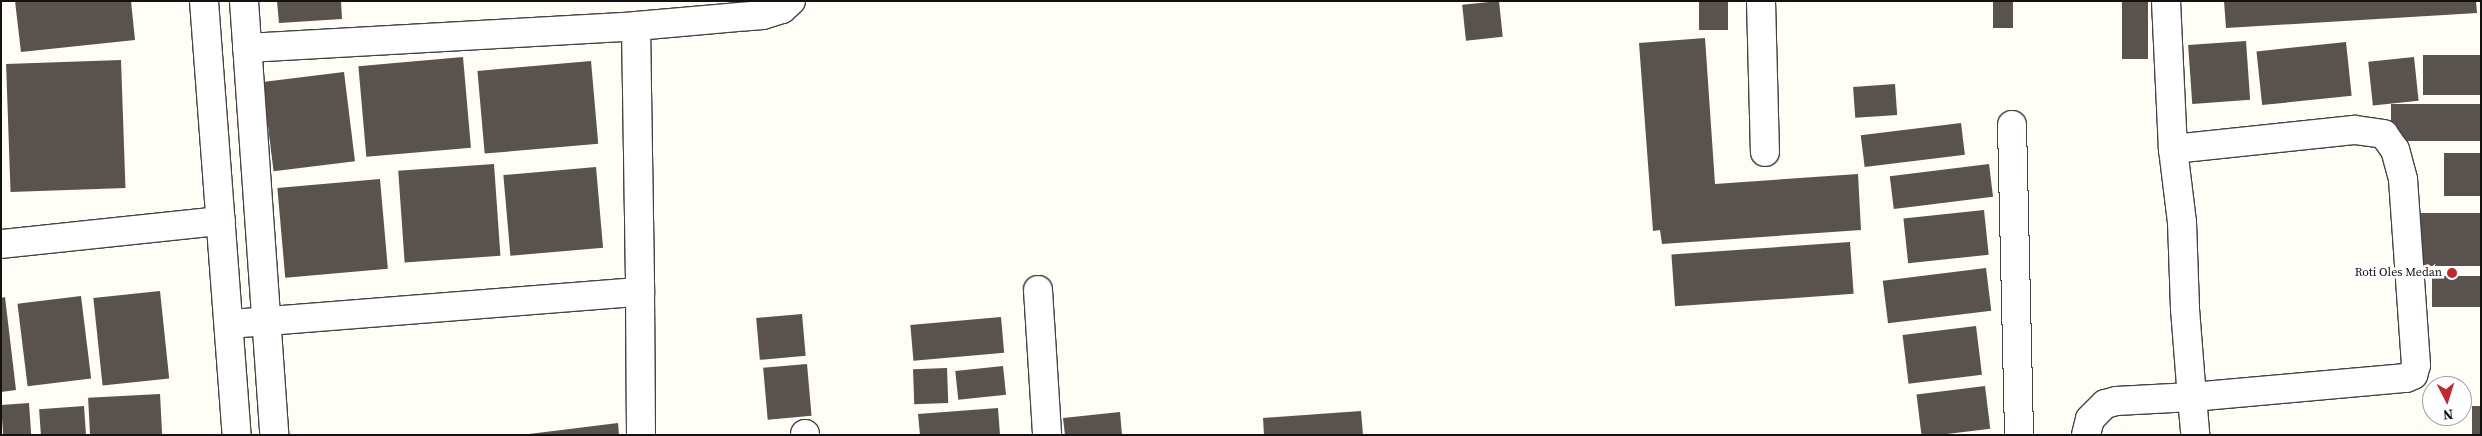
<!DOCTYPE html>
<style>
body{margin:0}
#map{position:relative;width:2482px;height:436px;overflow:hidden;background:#fffdf5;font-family:"Source Serif 4",serif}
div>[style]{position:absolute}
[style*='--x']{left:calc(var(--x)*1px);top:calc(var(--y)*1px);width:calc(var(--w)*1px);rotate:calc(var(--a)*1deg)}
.building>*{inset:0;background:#5a524d;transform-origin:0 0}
.roads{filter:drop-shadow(1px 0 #444) drop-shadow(-1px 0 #444) drop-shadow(0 1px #444) drop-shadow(0 -1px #444)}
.minor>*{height:28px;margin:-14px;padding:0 14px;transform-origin:14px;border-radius:14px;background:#fff}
.dots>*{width:14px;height:14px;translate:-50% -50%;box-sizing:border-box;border:2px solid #fff;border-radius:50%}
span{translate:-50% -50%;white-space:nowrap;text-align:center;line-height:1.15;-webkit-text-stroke:5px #fff;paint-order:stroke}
.poi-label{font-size:12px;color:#111}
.right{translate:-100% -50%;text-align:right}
.frame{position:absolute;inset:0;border:2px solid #111;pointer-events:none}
.north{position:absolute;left:2422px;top:376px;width:50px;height:50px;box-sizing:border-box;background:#fff;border:1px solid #a0a0a0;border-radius:50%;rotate:175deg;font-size:14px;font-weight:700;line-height:20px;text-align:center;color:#111}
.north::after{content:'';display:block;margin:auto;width:18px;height:22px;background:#c4262e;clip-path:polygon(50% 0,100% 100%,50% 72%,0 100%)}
</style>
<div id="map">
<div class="building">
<div style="clip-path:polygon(15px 1px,131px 1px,135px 40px,21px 52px)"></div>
<div style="clip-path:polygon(277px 1px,341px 1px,342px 19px,279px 23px)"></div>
<div style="left:1499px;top:1px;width:36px;height:37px;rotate:84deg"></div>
<div style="left:1699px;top:1px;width:29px;height:29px"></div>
<div style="left:1993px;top:1px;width:20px;height:27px"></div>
<div style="left:2122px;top:1px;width:26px;height:58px"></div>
<div style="clip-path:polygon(2224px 1px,2476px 1px,2477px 13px,2226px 28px)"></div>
<div style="clip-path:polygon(1705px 38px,1715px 184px,1858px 174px,1861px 230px,1662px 244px,1660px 230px,1653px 231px,1639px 43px)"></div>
<div style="left:2246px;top:41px;width:59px;height:58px;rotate:86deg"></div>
<div style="left:2346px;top:42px;width:54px;height:90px;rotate:84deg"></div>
<div style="left:2481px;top:55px;width:40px;height:58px;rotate:90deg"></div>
<div style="left:463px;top:57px;width:91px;height:105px;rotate:85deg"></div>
<div style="left:2414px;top:57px;width:44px;height:46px;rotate:84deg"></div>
<div style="left:121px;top:60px;width:128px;height:115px;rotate:88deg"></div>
<div style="left:591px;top:61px;width:83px;height:114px;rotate:85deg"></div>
<div style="left:344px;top:72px;width:90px;height:82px;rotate:83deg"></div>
<div style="left:1895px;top:84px;width:31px;height:42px;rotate:86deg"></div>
<div style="left:2481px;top:104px;width:37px;height:90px;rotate:90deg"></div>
<div style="left:1961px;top:123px;width:32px;height:101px;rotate:83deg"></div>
<div style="left:2481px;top:153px;width:43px;height:37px;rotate:90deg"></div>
<div style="left:494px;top:164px;width:92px;height:96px;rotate:86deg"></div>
<div style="left:1989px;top:164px;width:33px;height:100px;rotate:83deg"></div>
<div style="left:596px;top:167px;width:81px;height:93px;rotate:85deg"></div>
<div style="left:380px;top:179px;width:90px;height:103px;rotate:85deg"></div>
<div style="left:1984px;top:210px;width:45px;height:81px;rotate:84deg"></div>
<div style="left:2481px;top:213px;width:53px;height:69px;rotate:90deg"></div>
<div style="left:1850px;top:242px;width:52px;height:179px;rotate:86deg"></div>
<div style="left:1986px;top:268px;width:43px;height:104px;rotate:83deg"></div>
<div style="left:2481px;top:276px;width:31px;height:49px;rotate:90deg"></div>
<div style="left:160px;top:291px;width:88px;height:67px;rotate:84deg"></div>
<div style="left:81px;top:296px;width:83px;height:64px;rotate:83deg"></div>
<div style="clip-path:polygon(5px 297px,16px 390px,1px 392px,1px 298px)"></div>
<div style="left:802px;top:314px;width:42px;height:46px;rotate:85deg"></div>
<div style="left:1001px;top:317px;width:36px;height:91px;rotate:85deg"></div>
<div style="left:1976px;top:326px;width:49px;height:74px;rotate:83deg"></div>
<div style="left:807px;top:364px;width:52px;height:44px;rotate:85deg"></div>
<div style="left:1003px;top:366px;width:29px;height:48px;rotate:84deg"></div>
<div style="left:947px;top:368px;width:35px;height:34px;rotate:88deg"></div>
<div style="left:1985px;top:386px;width:43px;height:69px;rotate:83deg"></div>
<div style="left:160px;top:394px;width:41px;height:72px;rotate:87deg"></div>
<div style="left:29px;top:403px;width:32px;height:28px;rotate:86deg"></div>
<div style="left:84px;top:406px;width:29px;height:45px;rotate:86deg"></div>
<div style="left:2472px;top:406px;width:9px;height:29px"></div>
<div style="clip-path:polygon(998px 408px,1000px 435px,920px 435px,918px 414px)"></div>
<div style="clip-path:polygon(1361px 411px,1363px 435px,1264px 435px,1263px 418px)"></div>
<div style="clip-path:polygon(1120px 412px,1122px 435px,1065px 435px,1063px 418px)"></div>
<div style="clip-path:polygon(618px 423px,619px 435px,529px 435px,529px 434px)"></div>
</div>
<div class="roads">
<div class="minor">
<div style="--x:204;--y:1;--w:435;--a:85.7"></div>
<div style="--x:244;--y:1;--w:435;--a:86"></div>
<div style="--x:1761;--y:1;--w:151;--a:88.5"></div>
<div style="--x:2166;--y:1;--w:148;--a:87.3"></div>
<div style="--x:636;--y:26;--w:266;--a:89.1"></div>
<div style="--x:247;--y:48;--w:390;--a:-3.2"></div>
<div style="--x:636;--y:26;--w:127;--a:-5"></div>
<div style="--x:763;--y:15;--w:20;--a:-18"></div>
<div style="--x:782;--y:9;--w:12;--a:-42"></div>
<div style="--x:2012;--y:125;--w:310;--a:88.7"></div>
<div style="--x:1;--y:244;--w:221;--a:-6"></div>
<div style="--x:1038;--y:290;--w:145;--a:86.4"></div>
<div style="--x:230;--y:324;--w:411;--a:-4.5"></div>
<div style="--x:640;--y:292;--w:143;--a:89.6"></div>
<div style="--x:805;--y:434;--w:1;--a:90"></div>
<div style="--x:2086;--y:435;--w:16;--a:-76"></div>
<div style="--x:2090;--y:419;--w:21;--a:-45"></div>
<div style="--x:2105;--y:404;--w:11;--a:-15"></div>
<div style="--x:2116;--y:401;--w:76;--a:-3"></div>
<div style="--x:2192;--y:397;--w:215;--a:-5.1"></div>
<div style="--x:2406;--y:378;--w:8;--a:-23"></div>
<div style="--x:2413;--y:375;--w:10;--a:-73"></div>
<div style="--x:2416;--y:365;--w:186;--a:-94"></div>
<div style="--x:2403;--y:179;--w:30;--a:-105"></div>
<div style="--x:2395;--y:150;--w:19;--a:-125"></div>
<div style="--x:2384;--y:134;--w:30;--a:-172"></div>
<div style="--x:2354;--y:130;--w:182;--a:174"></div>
<div style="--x:2173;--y:149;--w:74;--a:83"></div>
<div style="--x:2182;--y:222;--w:87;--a:88"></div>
<div style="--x:2185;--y:309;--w:88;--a:85.5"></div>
<div style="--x:2192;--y:397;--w:38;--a:85"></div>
</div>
</div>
<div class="dots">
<div style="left:2452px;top:273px;background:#c4262e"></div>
</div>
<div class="poi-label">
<span class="right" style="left:2442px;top:273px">Roti Oles Medan</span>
</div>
<div class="frame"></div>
<div class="north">N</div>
</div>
